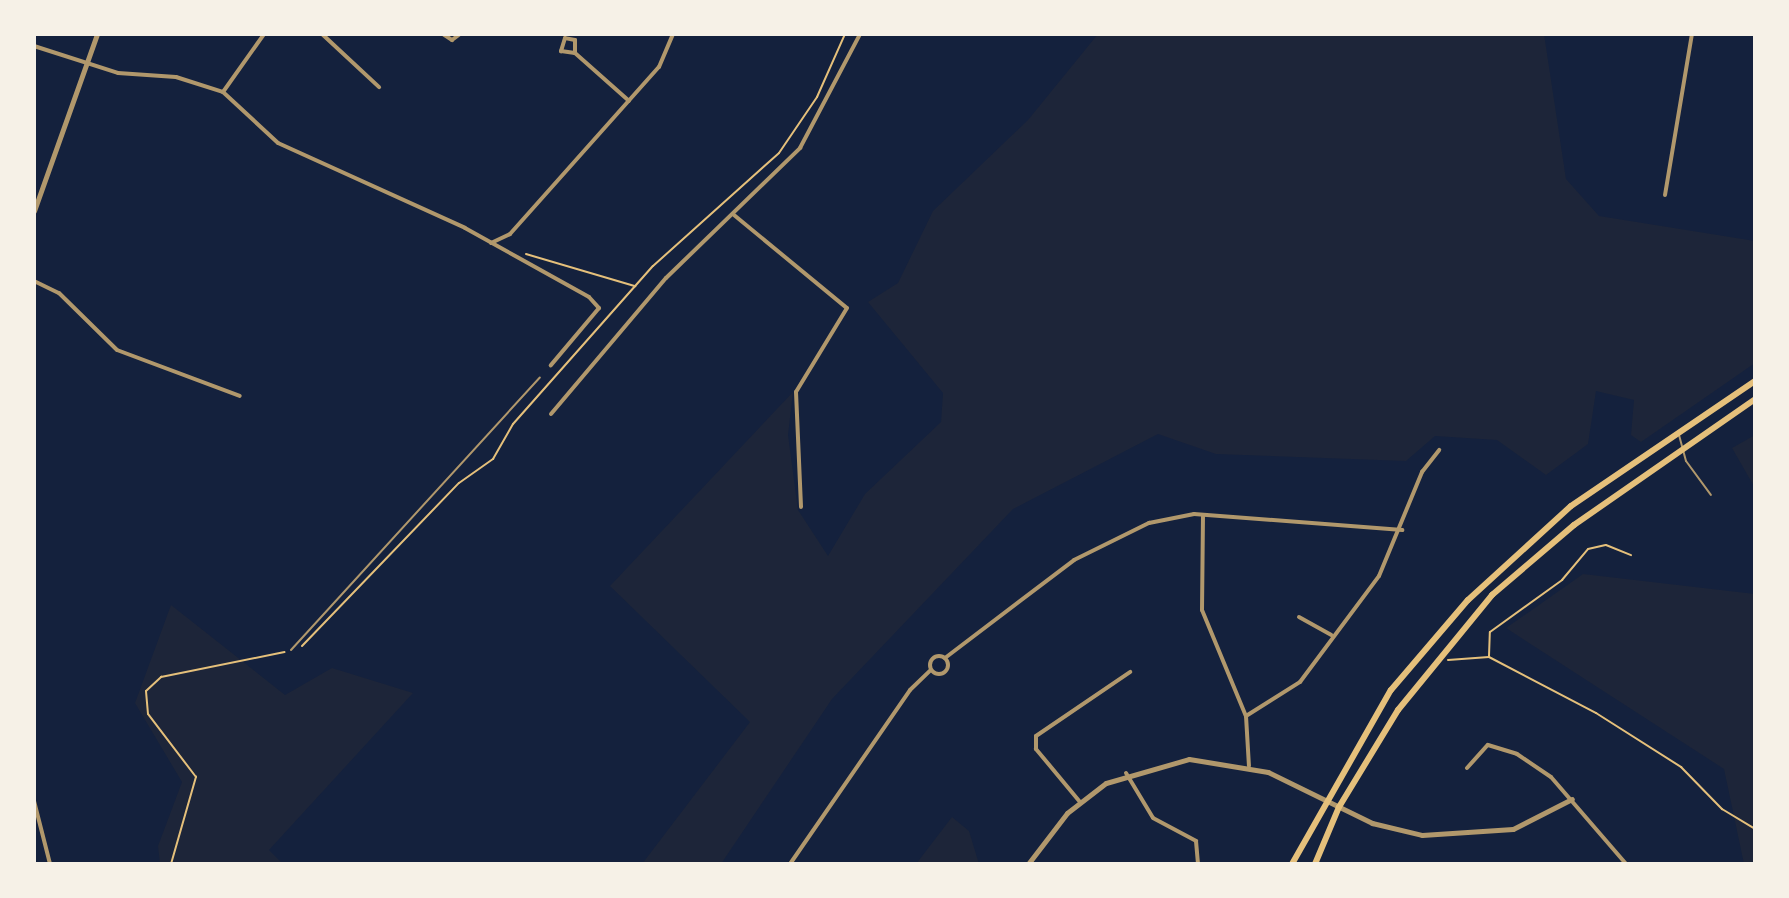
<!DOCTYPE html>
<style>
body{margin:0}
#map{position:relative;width:1789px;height:898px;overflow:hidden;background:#14213d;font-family:Quicksand,sans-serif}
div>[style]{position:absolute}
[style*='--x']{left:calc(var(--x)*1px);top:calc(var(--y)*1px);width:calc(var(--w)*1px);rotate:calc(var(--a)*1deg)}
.green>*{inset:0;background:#1d2539}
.path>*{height:2px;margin:-1px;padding:0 1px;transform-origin:1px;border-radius:1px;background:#e5c07b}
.service>*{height:2px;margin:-1px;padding:0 1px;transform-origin:1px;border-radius:1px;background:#b1986c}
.minor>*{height:4px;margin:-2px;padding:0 2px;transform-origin:2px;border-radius:2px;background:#b1986c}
.minor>.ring{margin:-2px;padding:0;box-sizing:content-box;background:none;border:4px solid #b1986c;border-radius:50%}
.tertiary>*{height:5px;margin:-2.5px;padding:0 2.5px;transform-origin:2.5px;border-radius:2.5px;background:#b1986c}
.primary>*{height:6px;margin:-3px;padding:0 3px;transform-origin:3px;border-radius:3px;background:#e5c07b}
span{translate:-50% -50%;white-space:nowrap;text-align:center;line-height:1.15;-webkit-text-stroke:6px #f6f1e7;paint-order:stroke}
.frame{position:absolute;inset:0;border:36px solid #f6f1e7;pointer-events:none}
</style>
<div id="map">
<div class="green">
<div style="clip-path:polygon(1098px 34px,1544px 34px,1566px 179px,1599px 216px,1755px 241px,1755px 363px,1641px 442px,1631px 435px,1634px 400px,1596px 391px,1588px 444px,1546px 475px,1497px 440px,1435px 436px,1406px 461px,1216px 454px,1158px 434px,1013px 509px,832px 699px,721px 864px,642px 864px,750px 722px,610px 586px,793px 392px,788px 435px,798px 510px,828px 556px,865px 494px,941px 422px,943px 393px,868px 302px,898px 283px,933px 211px,1028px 120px)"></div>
<div style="clip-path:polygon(1755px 435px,1755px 488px,1732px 448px)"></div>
<div style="clip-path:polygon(1583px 574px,1755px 594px,1755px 864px,1744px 864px,1724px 769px,1506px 628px)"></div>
<div style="clip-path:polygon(171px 605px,285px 695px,332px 668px,413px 693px,269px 850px,283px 864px,160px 864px,158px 846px,182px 782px,135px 703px)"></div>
<div style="clip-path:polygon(952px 817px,969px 831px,979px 864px,916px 864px)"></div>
</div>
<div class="path">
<div style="--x:526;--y:254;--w:114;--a:16.4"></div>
<div style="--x:302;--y:646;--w:226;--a:-46.1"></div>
<div style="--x:459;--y:483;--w:42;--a:-35.2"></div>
<div style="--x:493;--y:459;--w:40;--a:-60.3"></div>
<div style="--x:513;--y:424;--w:211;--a:-48.5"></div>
<div style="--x:653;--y:266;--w:169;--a:-41.9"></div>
<div style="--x:779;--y:153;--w:68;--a:-55.8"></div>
<div style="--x:817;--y:97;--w:69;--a:-66"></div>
<div style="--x:1489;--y:656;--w:24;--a:-88"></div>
<div style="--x:1490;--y:632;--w:89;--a:-35.8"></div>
<div style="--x:1562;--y:580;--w:40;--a:-50"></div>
<div style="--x:1588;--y:549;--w:18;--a:-13"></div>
<div style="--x:1606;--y:545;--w:27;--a:22"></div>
<div style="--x:1448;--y:660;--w:41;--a:-4.2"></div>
<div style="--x:1489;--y:657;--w:121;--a:27.6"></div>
<div style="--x:1596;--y:713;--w:101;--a:32.4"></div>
<div style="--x:1681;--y:767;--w:59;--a:45.7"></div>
<div style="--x:1722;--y:809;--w:39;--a:31"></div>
<div style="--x:171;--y:864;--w:91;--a:-74"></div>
<div style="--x:196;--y:777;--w:79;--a:-127.3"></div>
<div style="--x:148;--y:714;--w:23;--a:-95"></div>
<div style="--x:146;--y:691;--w:21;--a:-43"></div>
<div style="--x:161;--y:677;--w:126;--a:-11.4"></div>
</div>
<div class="service">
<div style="--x:1679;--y:435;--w:27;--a:75"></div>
<div style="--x:1686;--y:461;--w:42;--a:53.7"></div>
<div style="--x:291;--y:650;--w:369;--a:-47.6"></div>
</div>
<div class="minor">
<div style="--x:322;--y:34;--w:78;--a:42.9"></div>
<div style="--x:443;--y:34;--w:11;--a:34"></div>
<div style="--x:452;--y:40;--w:10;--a:-37"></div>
<div style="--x:34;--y:46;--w:88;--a:17.8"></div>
<div style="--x:118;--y:73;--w:58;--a:3.9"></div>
<div style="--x:176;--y:77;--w:49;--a:17.7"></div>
<div style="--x:223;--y:92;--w:75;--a:42.8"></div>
<div style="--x:278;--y:143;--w:205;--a:24.4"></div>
<div style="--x:465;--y:228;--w:142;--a:29.1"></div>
<div style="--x:589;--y:297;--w:15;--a:48"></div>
<div style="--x:599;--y:308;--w:75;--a:130.1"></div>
<div style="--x:575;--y:53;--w:13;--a:-90"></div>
<div style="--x:575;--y:40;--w:10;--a:-169"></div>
<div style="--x:565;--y:38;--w:14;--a:107"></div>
<div style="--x:561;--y:51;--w:14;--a:8"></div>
<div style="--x:575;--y:53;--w:72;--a:41.6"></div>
<div style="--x:223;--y:92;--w:71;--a:-54.7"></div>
<div style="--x:1665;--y:195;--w:163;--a:-80.5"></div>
<div style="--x:734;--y:215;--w:146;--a:39.5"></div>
<div style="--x:847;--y:308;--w:98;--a:121.3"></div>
<div style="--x:796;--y:392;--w:115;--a:87.5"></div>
<div style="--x:491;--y:243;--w:21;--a:-25"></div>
<div style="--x:510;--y:234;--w:224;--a:-48.3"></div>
<div style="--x:659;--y:67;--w:36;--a:-67"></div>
<div style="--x:34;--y:281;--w:28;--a:26"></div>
<div style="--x:59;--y:293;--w:81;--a:44.5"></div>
<div style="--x:117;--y:350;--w:131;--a:20.5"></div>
<div style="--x:551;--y:414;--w:178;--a:-49.8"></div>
<div style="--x:666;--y:278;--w:187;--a:-44.1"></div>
<div style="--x:800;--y:148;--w:129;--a:-62.2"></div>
<div style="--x:1203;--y:515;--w:95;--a:90.6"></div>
<div style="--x:1202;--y:610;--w:115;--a:67.5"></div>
<div style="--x:1246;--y:716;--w:50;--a:86.6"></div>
<div style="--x:1299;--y:617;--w:37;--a:29"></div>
<div class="ring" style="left:930px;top:656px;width:14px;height:14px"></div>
<div style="--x:945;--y:658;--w:162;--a:-37.2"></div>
<div style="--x:1074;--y:560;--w:84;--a:-26.3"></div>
<div style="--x:1149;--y:523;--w:46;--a:-11.3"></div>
<div style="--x:1194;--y:514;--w:209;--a:4.4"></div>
<div style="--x:1246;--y:716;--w:64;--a:-32.2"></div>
<div style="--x:1300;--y:682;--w:132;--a:-53.3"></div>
<div style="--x:1379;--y:576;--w:113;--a:-67.5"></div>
<div style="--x:1422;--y:472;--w:28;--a:-52"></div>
<div style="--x:1467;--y:768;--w:31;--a:-48"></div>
<div style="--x:1488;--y:745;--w:30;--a:17"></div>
<div style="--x:1517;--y:754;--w:41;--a:34.1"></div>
<div style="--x:1551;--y:777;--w:115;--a:49.2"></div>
<div style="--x:1126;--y:773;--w:52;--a:59"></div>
<div style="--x:1153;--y:818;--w:49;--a:28.1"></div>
<div style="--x:1196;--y:841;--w:23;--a:85"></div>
<div style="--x:34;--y:801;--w:65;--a:75.7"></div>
<div style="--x:1080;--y:802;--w:69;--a:-129.7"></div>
<div style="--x:1036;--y:749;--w:13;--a:-90"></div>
<div style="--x:1036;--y:736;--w:114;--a:-34.2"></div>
<div style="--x:790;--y:864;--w:211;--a:-55.4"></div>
<div style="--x:910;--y:690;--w:29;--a:-44"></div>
</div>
<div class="tertiary">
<div style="--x:34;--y:211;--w:188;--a:-70.4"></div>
<div style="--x:1028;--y:864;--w:64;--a:-52.6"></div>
<div style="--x:1067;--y:813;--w:49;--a:-37.6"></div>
<div style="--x:1106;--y:783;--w:86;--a:-16.1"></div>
<div style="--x:1189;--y:759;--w:80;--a:9.3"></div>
<div style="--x:1268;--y:772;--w:116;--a:26.1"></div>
<div style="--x:1372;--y:823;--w:51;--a:13.5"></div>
<div style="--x:1422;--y:835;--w:91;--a:-3.8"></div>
<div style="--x:1513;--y:829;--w:66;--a:-27"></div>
</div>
<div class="primary">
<div style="--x:1292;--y:864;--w:200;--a:-60.4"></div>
<div style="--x:1391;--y:690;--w:118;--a:-49.5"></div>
<div style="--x:1468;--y:600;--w:139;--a:-42.4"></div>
<div style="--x:1571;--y:506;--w:222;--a:-34.2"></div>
<div style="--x:1315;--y:864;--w:62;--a:-67.2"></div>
<div style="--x:1339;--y:807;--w:114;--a:-58.7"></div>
<div style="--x:1398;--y:710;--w:149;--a:-50.7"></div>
<div style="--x:1492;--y:595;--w:108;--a:-40.5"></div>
<div style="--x:1574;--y:525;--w:221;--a:-34.8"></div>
</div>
<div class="frame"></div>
</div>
